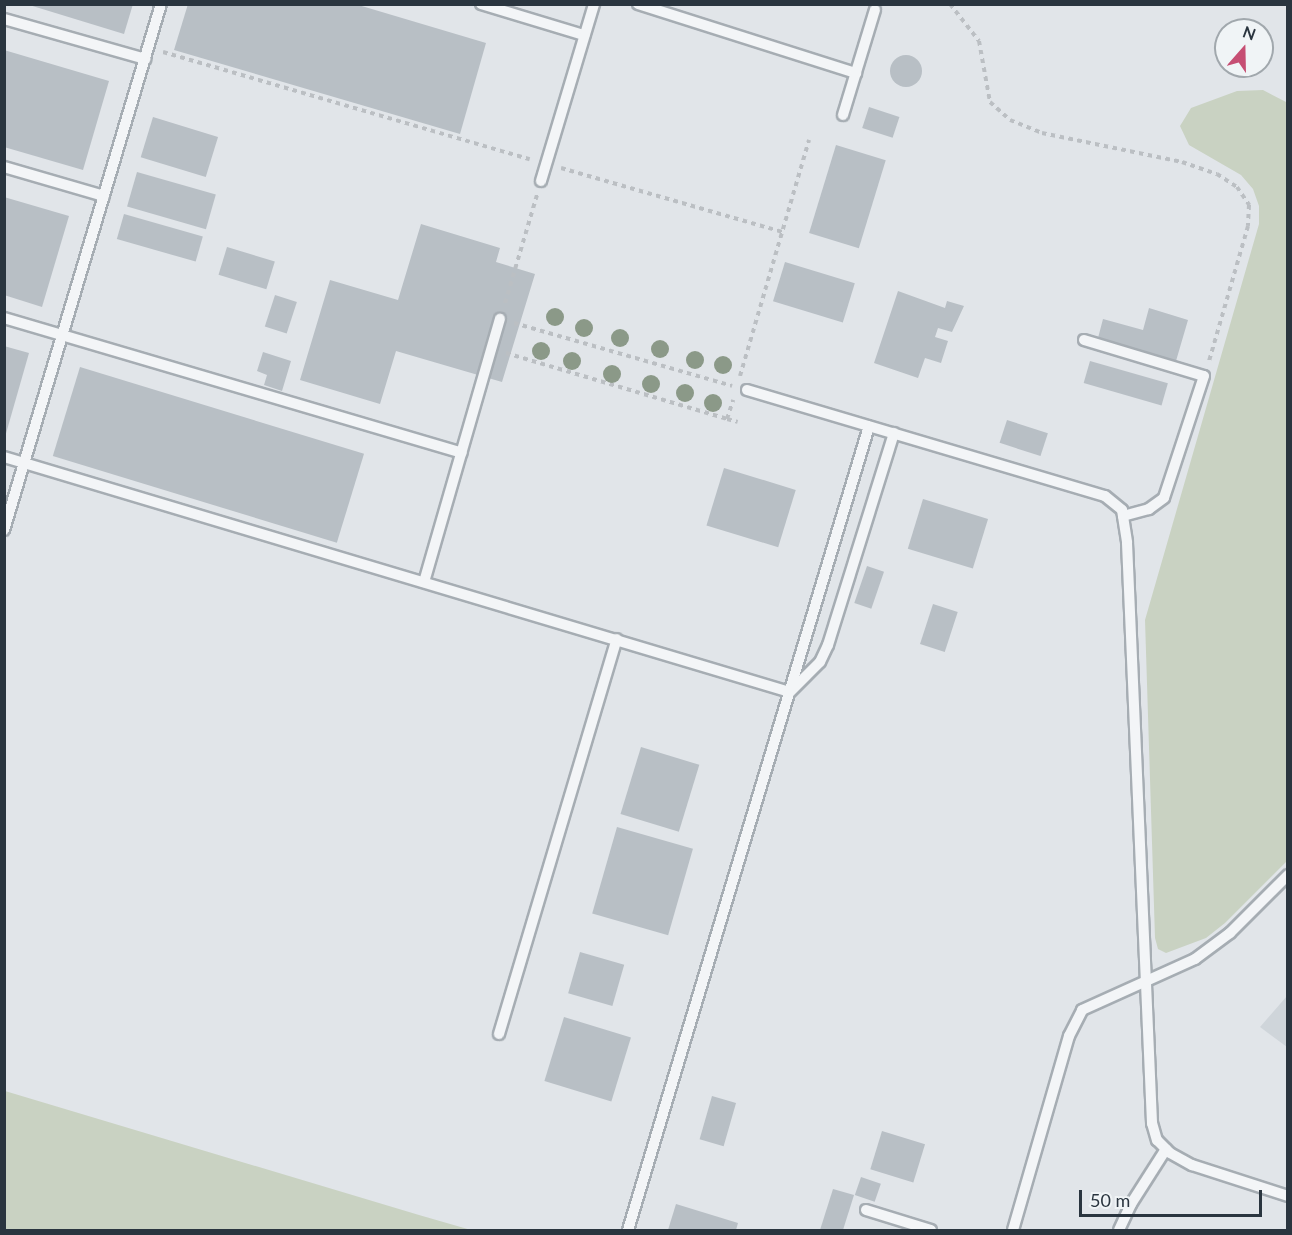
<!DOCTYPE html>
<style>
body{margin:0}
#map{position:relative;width:1292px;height:1235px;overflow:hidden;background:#e1e5e9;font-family:Lato,sans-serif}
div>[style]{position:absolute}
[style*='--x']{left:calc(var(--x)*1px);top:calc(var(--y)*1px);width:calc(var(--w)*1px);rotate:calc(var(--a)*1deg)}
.built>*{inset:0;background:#cfd5da}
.green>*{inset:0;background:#c9d2c2}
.building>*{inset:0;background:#b8bfc5;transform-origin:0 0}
.round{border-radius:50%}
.path>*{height:4px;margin-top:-2px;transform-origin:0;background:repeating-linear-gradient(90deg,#bbbfc3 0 4.5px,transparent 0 9px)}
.roads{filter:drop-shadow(2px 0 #a6adb3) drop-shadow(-2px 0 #a6adb3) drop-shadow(0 2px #a6adb3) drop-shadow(0 -2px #a6adb3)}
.lane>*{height:10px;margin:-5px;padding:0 5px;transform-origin:5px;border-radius:5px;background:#f3f5f7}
.trees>*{width:18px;height:18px;margin:-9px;border-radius:50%;background:#8b9988}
span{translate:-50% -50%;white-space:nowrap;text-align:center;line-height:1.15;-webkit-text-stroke:4.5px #f0f4f6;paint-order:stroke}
.frame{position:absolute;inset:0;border:6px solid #2a353f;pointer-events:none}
.north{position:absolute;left:1214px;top:18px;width:60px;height:60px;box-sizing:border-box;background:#f0f4f6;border:2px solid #a1a8ad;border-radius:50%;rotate:20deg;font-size:16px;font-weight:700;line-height:24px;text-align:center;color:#2a353f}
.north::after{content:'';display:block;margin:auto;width:21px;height:27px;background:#c64e73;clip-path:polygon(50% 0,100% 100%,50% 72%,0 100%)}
.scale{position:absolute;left:1079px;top:1190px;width:183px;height:27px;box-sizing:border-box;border:3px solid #2a353f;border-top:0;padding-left:8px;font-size:18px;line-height:21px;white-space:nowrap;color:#2a353f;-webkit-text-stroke:4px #f0f4f6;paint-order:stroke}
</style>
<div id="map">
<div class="built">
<div style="clip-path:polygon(1287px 996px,1287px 1047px,1260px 1027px)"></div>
</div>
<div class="green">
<div style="clip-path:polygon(1263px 90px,1288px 103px,1287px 861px,1225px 923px,1206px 938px,1166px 953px,1158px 949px,1155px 938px,1145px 620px,1259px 224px,1259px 206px,1253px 189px,1241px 175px,1189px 145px,1180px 126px,1191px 108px,1237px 91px)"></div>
<div style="clip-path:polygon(5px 1091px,419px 1215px,471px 1230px,5px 1230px)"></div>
</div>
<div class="building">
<div style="clip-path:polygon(26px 4px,133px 4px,124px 34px)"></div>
<div style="clip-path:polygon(188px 4px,355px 4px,486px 43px,460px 134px,174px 50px)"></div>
<div style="clip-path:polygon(4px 50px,109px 81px,83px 170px,4px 147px)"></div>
<div class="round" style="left:890px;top:55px;width:32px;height:32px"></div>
<div style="left:869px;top:107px;width:32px;height:22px;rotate:18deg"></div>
<div style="left:153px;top:117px;width:68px;height:42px;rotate:17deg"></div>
<div style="left:836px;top:145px;width:52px;height:92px;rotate:17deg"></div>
<div style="left:137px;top:172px;width:82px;height:36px;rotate:16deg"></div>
<div style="clip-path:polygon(4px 197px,69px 216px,42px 307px,4px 295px)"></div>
<div style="left:124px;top:214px;width:82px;height:26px;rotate:16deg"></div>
<div style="clip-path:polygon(421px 224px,500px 248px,496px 262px,535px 274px,502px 382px,396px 351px,380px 404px,300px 380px,330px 280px,398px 300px)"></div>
<div style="left:227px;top:247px;width:50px;height:29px;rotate:17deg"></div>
<div style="left:785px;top:262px;width:73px;height:41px;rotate:17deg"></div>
<div style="clip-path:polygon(898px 291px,945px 308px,947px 301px,964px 306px,952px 332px,938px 328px,935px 337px,948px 341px,941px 363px,925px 358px,918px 378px,874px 363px)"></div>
<div style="left:275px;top:295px;width:23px;height:33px;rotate:18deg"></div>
<div style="clip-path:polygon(1149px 308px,1188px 320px,1176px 361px,1098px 338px,1103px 319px,1143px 330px)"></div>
<div style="clip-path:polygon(4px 346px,29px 353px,5px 437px,4px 437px)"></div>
<div style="clip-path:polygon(263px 352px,291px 361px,282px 391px,264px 385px,267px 375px,257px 371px)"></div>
<div style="left:1090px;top:361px;width:81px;height:23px;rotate:16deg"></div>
<div style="left:80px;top:367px;width:297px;height:93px;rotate:17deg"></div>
<div style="left:1007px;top:420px;width:43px;height:24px;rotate:18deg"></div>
<div style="left:724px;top:468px;width:75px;height:60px;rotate:17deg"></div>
<div style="left:923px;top:499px;width:68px;height:52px;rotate:17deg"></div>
<div style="left:867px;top:566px;width:18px;height:39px;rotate:19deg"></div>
<div style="left:933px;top:604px;width:26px;height:42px;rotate:18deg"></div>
<div style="left:641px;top:747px;width:61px;height:70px;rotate:17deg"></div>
<div style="left:617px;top:827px;width:79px;height:90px;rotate:16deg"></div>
<div style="left:580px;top:952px;width:46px;height:43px;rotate:16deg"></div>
<div style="left:564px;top:1017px;width:70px;height:67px;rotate:17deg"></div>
<div style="left:712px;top:1096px;width:25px;height:45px;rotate:16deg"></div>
<div style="left:882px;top:1131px;width:45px;height:40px;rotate:17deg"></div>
<div style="left:861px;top:1177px;width:21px;height:19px;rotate:19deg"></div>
<div style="clip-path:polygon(833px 1189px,854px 1195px,843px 1230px,820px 1230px)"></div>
<div style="clip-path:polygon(676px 1204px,738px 1223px,736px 1230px,668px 1230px)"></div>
</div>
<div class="path">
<div style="--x:950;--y:4;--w:47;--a:51.9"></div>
<div style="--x:979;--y:41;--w:62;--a:79.8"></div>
<div style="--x:990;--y:102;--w:27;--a:42"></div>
<div style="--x:1010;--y:120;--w:35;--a:22"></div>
<div style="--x:1042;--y:133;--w:143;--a:11.7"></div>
<div style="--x:1182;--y:162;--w:37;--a:19"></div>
<div style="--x:1217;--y:174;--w:24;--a:33"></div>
<div style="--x:1237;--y:187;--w:22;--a:56"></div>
<div style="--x:1249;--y:205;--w:21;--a:93"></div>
<div style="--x:1248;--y:226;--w:141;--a:106.1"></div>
<div style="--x:163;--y:52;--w:382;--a:16.3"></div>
<div style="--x:561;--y:168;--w:231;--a:16.1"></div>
<div style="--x:505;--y:303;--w:113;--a:-73.5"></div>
<div style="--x:514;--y:323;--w:227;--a:16.1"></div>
<div style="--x:506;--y:353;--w:231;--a:16.6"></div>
<div style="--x:727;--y:419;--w:20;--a:-72"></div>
<div style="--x:740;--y:376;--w:246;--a:-73.7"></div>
<div style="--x:727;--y:419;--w:11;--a:15"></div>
</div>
<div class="roads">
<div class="lane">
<div style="--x:481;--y:4;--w:108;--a:16.8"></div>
<div style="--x:638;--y:4;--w:229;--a:17.6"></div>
<div style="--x:4;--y:19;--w:147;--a:15.8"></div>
<div style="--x:843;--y:115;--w:110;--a:-73.1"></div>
<div style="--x:4;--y:167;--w:104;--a:16.2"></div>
<div style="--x:541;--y:181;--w:185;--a:-73.3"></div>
<div style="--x:4;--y:318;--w:477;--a:16.4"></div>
<div style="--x:1084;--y:340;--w:125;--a:16.7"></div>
<div style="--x:1204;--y:376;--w:128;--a:108.2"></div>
<div style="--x:1164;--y:498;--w:19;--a:144"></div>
<div style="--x:1149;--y:509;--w:27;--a:165"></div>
<div style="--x:747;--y:390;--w:373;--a:16.5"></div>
<div style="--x:1105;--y:496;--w:22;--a:39"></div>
<div style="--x:1122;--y:510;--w:33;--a:81"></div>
<div style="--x:1127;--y:543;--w:581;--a:87.53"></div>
<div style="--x:1152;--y:1123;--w:18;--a:74"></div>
<div style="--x:1157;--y:1140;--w:18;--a:45"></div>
<div style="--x:1170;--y:1153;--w:25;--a:29"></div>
<div style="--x:1192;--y:1165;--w:101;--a:17.9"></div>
<div style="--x:4;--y:457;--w:820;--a:16.65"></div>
<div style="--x:790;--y:692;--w:42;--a:-45"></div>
<div style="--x:820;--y:662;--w:19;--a:-65"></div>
<div style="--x:828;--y:645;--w:222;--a:-72.7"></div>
<div style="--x:4;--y:530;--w:549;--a:-73.38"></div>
<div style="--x:424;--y:582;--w:274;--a:-73.9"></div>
<div style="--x:499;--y:1034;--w:412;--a:-73.4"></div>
<div style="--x:866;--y:1210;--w:68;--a:17.1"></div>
<div style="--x:628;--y:1230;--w:839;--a:-73.31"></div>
<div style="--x:1013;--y:1230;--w:202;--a:-73.9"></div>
<div style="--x:1069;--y:1036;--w:29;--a:-63"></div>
<div style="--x:1082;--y:1010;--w:124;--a:-24.3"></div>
<div style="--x:1195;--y:959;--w:44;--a:-36.6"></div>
<div style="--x:1230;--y:933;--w:82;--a:-45"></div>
<div style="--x:1119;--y:1230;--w:29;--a:-65"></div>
<div style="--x:1131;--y:1204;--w:65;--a:-57.5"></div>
</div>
</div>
<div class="trees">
<div style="left:555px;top:317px"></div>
<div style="left:584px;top:328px"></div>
<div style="left:620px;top:338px"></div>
<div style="left:660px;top:349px"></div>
<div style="left:541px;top:351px"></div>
<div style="left:695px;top:360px"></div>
<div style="left:572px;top:361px"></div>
<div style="left:723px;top:365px"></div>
<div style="left:612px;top:374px"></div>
<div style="left:651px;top:384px"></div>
<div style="left:685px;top:393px"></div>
<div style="left:713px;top:403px"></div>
</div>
<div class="frame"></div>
<div class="north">N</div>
<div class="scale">50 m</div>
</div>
